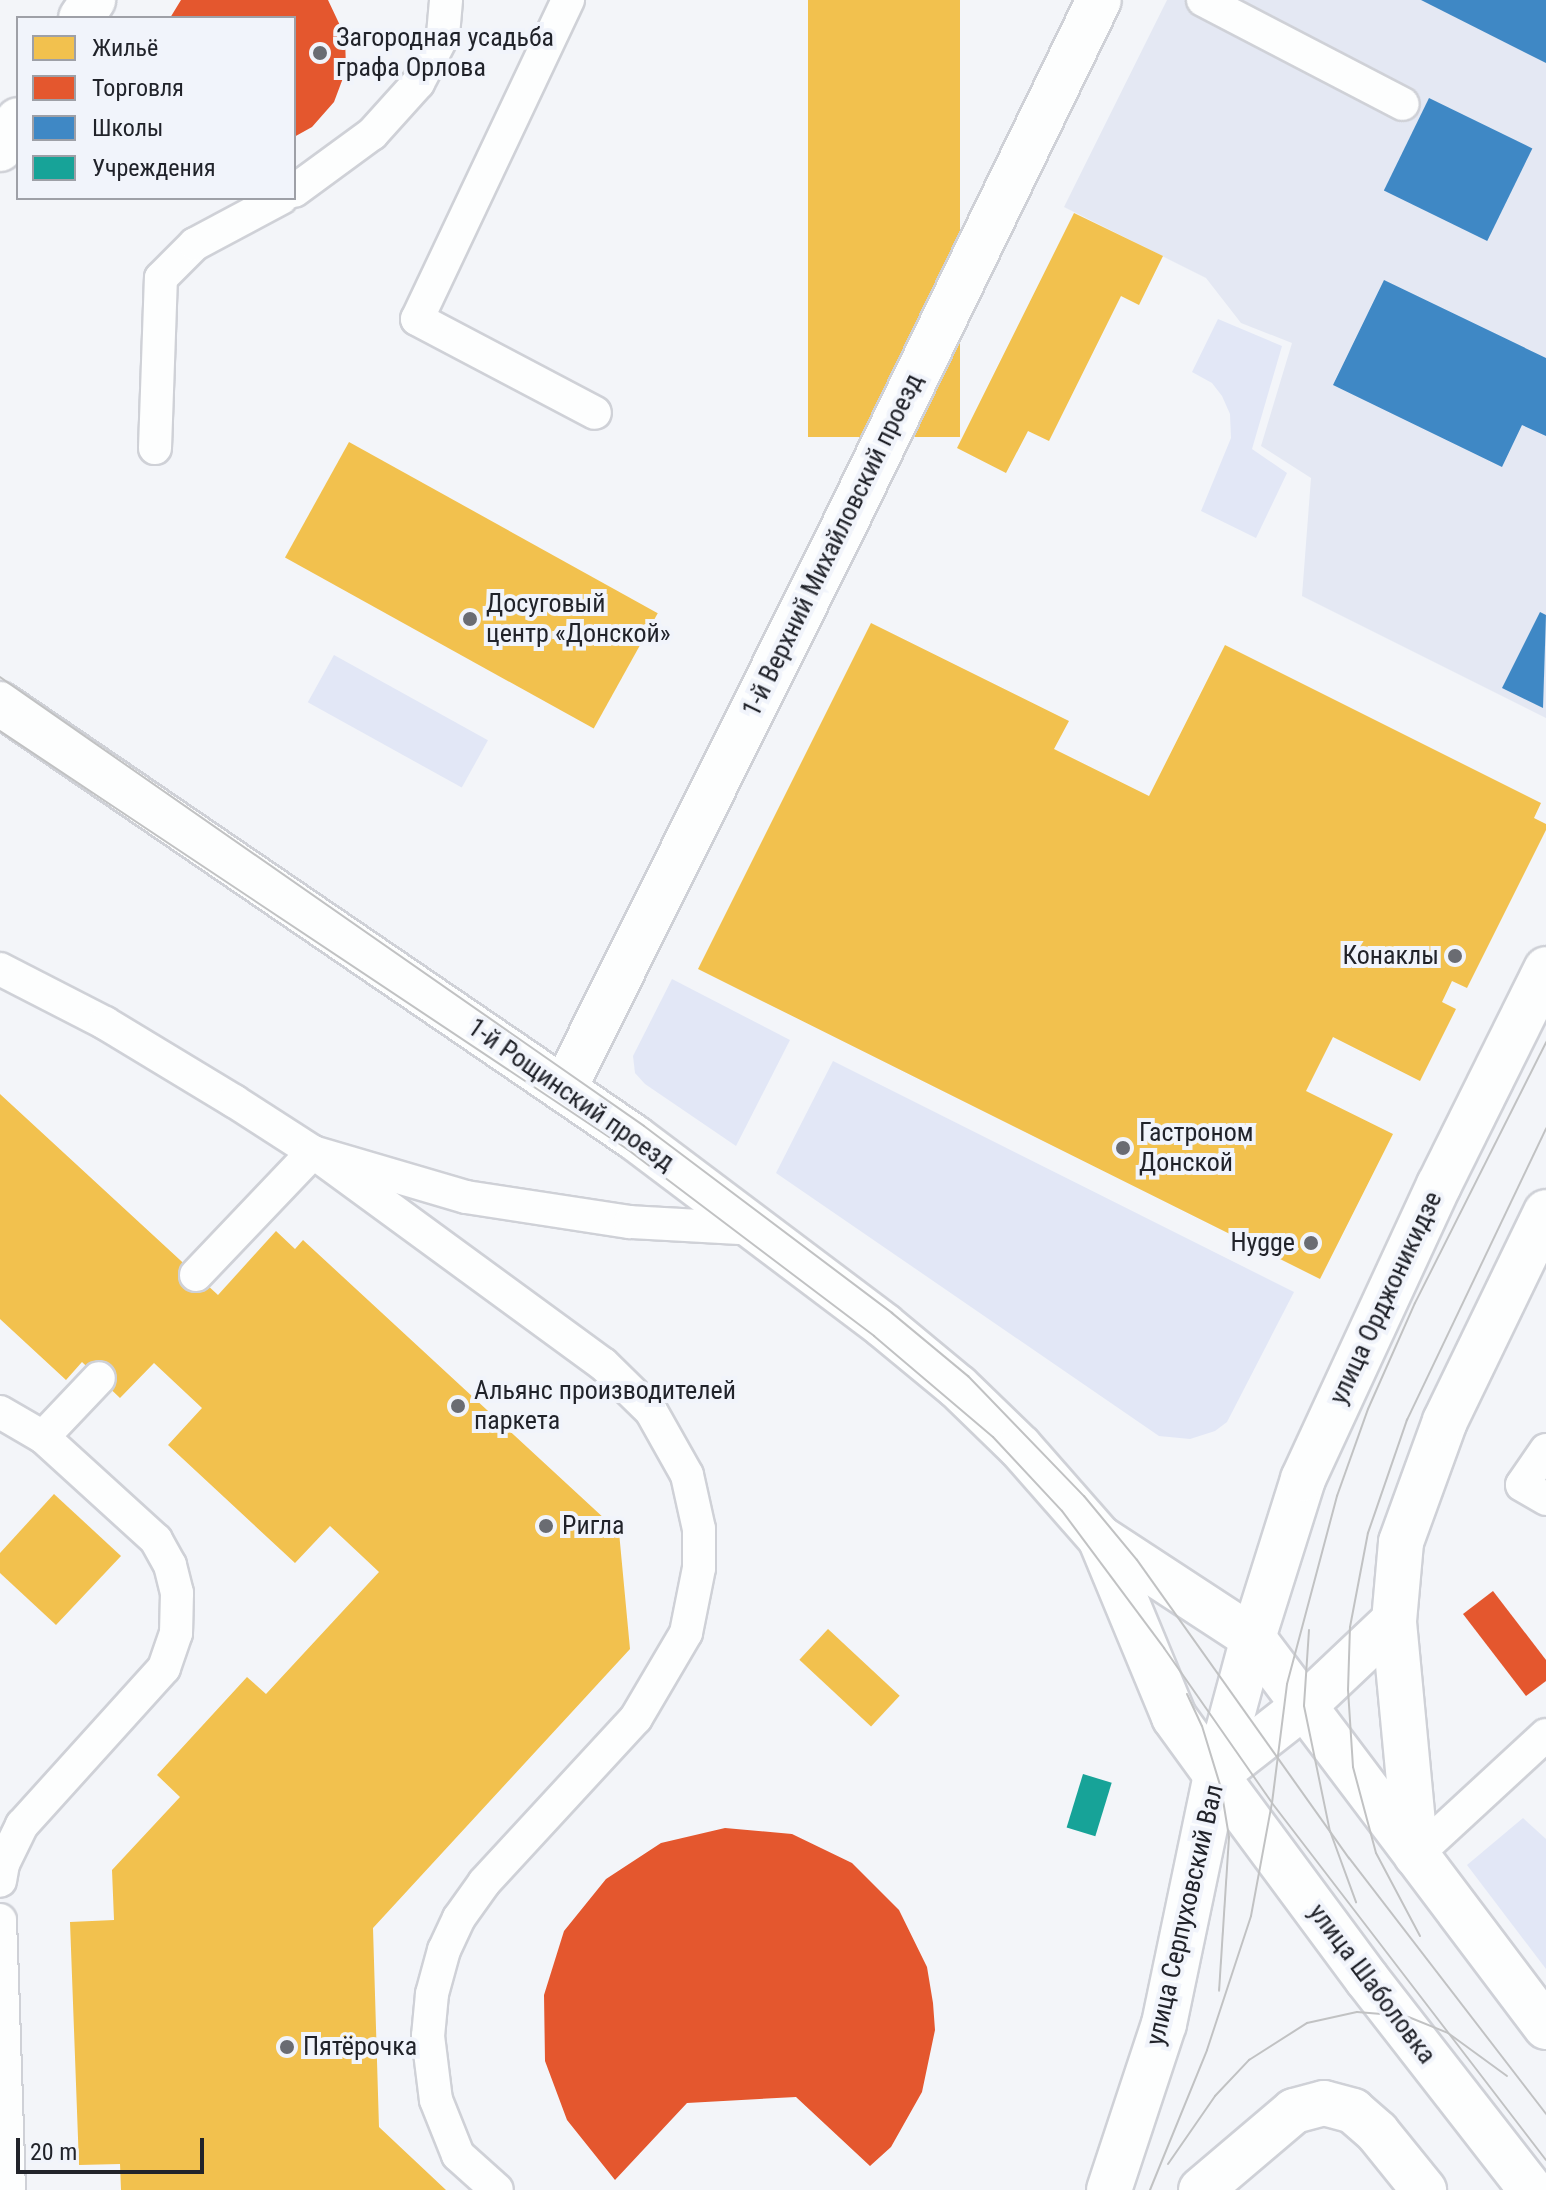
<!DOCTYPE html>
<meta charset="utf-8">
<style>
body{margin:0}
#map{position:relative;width:1546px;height:2190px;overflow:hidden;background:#f3f5f9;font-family:"Roboto Condensed",sans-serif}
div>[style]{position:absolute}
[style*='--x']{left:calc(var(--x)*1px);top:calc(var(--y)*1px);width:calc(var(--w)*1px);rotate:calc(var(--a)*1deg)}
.built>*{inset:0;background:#e4e8f3}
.green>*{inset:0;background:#e2e7f6;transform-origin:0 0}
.homes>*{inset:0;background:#f2c14e;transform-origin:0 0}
.shops>*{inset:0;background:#e4572e}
.schools>*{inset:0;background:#3f88c5;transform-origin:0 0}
.public>*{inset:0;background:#17a398;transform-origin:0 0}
.roads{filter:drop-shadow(2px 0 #cfd1d7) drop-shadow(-2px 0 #cfd1d7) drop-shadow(0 2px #cfd1d7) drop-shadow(0 -2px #cfd1d7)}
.service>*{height:32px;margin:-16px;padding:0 16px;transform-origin:16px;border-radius:16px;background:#fdfefe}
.minor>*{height:44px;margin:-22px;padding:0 22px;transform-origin:22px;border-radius:22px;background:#fdfefe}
.tertiary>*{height:44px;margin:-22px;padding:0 22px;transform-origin:22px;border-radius:22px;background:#fdfefe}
.secondary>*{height:44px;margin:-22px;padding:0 22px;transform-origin:22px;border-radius:22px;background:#fdfefe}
.tram>*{height:2px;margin:-1px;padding:0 1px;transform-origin:1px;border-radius:1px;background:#c1c2c3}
.dots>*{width:22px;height:22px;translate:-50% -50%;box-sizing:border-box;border:4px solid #f1f4fb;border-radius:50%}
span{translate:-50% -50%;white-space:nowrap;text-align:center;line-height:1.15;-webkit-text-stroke:8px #f1f4fb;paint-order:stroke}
.poi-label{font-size:26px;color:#21232a}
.left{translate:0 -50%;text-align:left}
.right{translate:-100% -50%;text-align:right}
.street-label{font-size:26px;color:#21232a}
.legend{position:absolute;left:16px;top:16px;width:280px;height:184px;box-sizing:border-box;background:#f1f4fb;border:2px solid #9ea0a7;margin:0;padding:10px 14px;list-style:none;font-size:24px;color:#21232a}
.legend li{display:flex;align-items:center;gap:16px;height:40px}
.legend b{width:40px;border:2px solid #9ea0a7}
.scale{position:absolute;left:16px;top:2138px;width:188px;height:36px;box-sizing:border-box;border:4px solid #21232a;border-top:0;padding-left:10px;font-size:24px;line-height:28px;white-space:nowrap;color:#21232a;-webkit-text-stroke:6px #f1f4fb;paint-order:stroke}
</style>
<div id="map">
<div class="built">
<div style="clip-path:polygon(1167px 0,1546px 0,1546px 718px,1302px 596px,1311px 478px,1261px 446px,1292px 343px,1241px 323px,1206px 278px,1064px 207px)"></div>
</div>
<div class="green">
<div style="clip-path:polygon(1218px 319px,1282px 346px,1252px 449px,1287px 473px,1256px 538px,1201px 511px,1231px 438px,1230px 414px,1222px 396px,1212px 383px,1192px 372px)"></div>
<div style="left:334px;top:655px;width:176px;height:54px;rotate:29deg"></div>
<div style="clip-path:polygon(672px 979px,790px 1040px,736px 1146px,645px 1084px,635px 1073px,633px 1056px)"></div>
<div style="clip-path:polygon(833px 1061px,1294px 1292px,1227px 1422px,1215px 1431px,1190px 1439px,1159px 1436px,776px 1173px)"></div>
<div style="clip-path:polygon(1523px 1818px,1546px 1839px,1546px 1969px,1467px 1865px)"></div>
</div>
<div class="homes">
<div style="left:808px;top:0;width:152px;height:437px"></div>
<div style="clip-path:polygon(1074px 213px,1163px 256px,1139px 305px,1121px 296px,1049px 441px,1028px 431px,1006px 473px,957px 448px)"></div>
<div style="left:349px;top:442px;width:353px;height:132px;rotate:29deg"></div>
<div style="clip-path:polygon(871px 623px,1069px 721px,1054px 749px,1149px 796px,1225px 645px,1541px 803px,1534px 818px,1546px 824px,1546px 830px,1467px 988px,1452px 981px,1442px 1002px,1456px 1009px,1420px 1081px,1333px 1037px,1306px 1091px,1393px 1134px,1320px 1279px,698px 969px)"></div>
<div style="clip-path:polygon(0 1094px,218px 1295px,276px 1231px,295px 1249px,303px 1240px,619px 1532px,630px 1649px,373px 1928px,379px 2127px,446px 2190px,121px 2190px,120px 2164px,79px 2165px,70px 1922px,114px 1920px,112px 1870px,180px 1797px,157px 1775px,247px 1677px,266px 1694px,379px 1572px,330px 1526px,295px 1563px,168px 1445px,202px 1408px,154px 1363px,120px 1398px,82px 1362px,66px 1380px,0 1319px)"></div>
<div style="clip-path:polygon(54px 1494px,121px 1556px,56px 1625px,0 1573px,0 1553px)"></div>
<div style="left:828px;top:1629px;width:98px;height:42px;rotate:43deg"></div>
</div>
<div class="shops">
<div style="clip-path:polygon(181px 0,328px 0,345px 36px,346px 70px,334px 102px,312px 127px,294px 137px,294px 18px,170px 18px)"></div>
<div style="clip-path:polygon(1493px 1591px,1546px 1660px,1546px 1681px,1526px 1696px,1463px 1614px)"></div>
<div style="clip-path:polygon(725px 1828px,792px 1834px,852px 1863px,899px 1910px,927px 1967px,933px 2003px,935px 2030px,922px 2092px,891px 2147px,870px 2166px,796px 2097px,687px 2103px,615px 2180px,567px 2120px,545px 2061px,544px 1995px,564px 1931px,606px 1879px,661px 1843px)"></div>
</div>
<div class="schools">
<div style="clip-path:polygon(1421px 0,1546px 0,1546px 63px)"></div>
<div style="left:1429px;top:98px;width:115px;height:103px;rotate:26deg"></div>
<div style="clip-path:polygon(1384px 280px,1546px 358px,1546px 436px,1522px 425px,1502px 467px,1333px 385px)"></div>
<div style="clip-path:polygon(1540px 612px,1546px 615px,1543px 708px,1502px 688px)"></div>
</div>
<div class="public">
<div style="left:1083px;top:1774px;width:30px;height:56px;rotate:17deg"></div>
</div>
<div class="roads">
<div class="service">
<div style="--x:568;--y:0;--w:353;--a:115.3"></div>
<div style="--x:417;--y:319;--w:201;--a:27.8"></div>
<div style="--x:1203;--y:0;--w:225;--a:27.5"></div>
<div style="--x:294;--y:191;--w:97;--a:-36.2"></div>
<div style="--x:372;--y:134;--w:69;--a:-48"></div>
<div style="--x:418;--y:83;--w:54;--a:-62.5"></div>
<div style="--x:443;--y:35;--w:35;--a:-85"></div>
<div style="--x:155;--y:448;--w:170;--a:-88"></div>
<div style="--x:161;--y:278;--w:48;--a:-45"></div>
<div style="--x:195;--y:244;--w:98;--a:-28.1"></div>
<div style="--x:0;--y:969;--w:118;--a:27.2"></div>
<div style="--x:105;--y:1023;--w:151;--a:31.2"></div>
<div style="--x:234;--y:1101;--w:94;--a:32.8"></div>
<div style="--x:313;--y:1152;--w:359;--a:36.2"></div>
<div style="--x:603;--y:1364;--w:67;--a:44.4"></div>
<div style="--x:651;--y:1411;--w:73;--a:60.6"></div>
<div style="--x:687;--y:1475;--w:55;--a:77.5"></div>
<div style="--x:699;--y:1529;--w:39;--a:90"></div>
<div style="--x:699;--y:1568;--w:66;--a:101.3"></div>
<div style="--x:686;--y:1633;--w:99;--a:120.5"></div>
<div style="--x:636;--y:1718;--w:224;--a:132.7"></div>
<div style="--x:484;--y:1883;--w:43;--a:125.5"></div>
<div style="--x:459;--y:1918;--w:35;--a:115"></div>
<div style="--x:444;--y:1950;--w:46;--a:105.3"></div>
<div style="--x:432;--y:1994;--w:42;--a:95.4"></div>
<div style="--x:428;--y:2036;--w:64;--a:82.9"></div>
<div style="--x:436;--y:2100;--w:59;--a:68.2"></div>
<div style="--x:458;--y:2155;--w:52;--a:41.9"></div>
<div style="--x:196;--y:1275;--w:170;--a:-46.4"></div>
<div style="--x:313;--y:1152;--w:159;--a:16.4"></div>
<div style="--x:466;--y:1197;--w:166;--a:8.7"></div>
<div style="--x:630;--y:1222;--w:125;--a:3.2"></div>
<div style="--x:0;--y:1412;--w:50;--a:30.2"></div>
<div style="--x:43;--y:1437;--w:153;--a:42.3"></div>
<div style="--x:156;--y:1540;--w:29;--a:61"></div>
<div style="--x:170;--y:1565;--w:29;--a:76"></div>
<div style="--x:177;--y:1593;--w:40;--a:91.4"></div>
<div style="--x:176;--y:1633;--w:37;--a:109"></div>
<div style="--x:164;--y:1668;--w:212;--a:132.1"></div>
<div style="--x:22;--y:1825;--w:43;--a:116"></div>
<div style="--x:3;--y:1864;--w:17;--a:100"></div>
<div style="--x:43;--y:1437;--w:81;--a:-46.5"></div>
<div style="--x:1546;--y:1450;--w:42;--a:124.4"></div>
<div style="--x:1522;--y:1485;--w:28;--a:30"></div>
<div style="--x:1416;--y:1855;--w:177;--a:-42.7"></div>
<div style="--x:0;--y:1920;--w:270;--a:88.1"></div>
</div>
<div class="minor">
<div style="--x:81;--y:18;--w:22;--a:-56"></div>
<div style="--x:0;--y:149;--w:34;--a:-58"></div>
<div style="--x:564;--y:1089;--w:620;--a:-63.56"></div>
<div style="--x:840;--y:534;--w:593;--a:-64.13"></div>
</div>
<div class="tertiary">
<div style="--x:0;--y:704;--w:769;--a:34.35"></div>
<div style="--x:635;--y:1138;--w:311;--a:37"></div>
<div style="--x:883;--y:1325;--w:97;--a:39.6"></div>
<div style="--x:958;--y:1387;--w:86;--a:44.1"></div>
<div style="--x:1020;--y:1447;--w:121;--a:48.7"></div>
<div style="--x:1100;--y:1538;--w:194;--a:67.5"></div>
<div style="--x:1174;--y:1717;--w:72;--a:54.1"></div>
<div style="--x:1216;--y:1775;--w:112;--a:-38.1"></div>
<div style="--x:1304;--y:1706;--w:124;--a:-43.4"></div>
<div style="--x:1100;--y:1538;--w:183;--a:33.2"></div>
</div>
<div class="secondary">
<div style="--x:1253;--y:1638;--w:487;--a:53"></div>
<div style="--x:1216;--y:1775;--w:254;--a:53.5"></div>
<div style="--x:1367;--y:1979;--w:267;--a:52.1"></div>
<div style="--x:1416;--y:1855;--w:235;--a:-95.4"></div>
<div style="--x:1394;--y:1621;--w:79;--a:-84.9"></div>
<div style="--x:1401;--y:1542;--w:129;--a:-70"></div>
<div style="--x:1445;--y:1421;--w:232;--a:-64.2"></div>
<div style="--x:1109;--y:2190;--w:175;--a:-71.7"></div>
<div style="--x:1164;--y:2024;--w:254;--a:-78.2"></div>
<div style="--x:1216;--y:1775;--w:142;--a:-74.9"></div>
<div style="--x:1253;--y:1638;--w:167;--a:-72.5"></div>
<div style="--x:1303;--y:1479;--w:324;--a:-65.2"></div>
<div style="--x:1439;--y:1185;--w:241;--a:-63.6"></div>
<div style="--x:1201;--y:2190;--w:122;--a:-40.3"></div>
<div style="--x:1294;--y:2111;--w:31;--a:-15"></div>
<div style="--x:1324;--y:2103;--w:30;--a:15"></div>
<div style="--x:1353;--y:2111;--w:32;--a:41"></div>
<div style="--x:1377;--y:2132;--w:75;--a:51"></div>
</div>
</div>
<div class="tram">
<div style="--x:0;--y:677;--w:785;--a:34.88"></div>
<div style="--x:644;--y:1126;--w:311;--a:37"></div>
<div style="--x:892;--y:1313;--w:99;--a:39.7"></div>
<div style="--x:968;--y:1376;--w:167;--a:46"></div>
<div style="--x:1084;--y:1496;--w:83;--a:50.4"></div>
<div style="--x:1137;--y:1560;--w:366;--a:54.6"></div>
<div style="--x:1349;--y:1858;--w:323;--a:52.4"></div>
<div style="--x:0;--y:731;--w:754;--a:33.69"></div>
<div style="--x:627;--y:1149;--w:310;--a:37.1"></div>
<div style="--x:874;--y:1336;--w:156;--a:40.3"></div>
<div style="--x:993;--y:1437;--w:101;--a:47"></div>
<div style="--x:1062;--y:1511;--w:171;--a:53.3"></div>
<div style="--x:1164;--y:1648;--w:189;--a:55.1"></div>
<div style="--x:1272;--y:1803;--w:450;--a:52.5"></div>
<div style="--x:1309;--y:1630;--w:76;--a:93.8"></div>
<div style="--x:1304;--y:1706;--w:128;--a:78.3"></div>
<div style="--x:1330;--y:1831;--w:76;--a:69.9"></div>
<div style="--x:1187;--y:1694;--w:35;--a:65"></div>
<div style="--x:1202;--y:1726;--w:65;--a:73"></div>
<div style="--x:1221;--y:1788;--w:50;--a:80.7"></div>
<div style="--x:1229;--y:1837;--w:154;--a:93.7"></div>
<div style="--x:1420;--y:1936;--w:94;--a:-117.9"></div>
<div style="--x:1376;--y:1853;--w:89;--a:-105"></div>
<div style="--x:1353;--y:1767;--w:77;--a:-93.7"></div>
<div style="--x:1348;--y:1690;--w:63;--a:-88.2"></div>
<div style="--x:1350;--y:1627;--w:96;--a:-79.2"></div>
<div style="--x:1368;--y:1533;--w:120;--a:-71"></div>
<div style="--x:1407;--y:1420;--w:323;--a:-64.5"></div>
<div style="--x:1168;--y:2164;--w:83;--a:-55.3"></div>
<div style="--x:1215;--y:2096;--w:50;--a:-46.6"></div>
<div style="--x:1249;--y:2060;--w:69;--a:-32.5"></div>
<div style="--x:1307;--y:2023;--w:51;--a:-12.4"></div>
<div style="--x:1357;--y:2012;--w:49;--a:4.7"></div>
<div style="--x:1406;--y:2016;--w:45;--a:22"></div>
<div style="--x:1448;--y:2033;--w:73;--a:36.1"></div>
<div style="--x:1150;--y:2190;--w:151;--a:-67.8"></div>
<div style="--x:1207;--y:2050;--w:141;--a:-71.8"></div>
<div style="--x:1251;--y:1916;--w:115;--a:-79.5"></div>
<div style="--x:1272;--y:1803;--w:120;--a:-82.8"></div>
<div style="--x:1287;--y:1684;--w:195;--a:-75.1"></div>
<div style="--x:1337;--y:1496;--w:92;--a:-70.4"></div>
<div style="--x:1368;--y:1409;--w:116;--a:-66.1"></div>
<div style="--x:1415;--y:1303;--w:292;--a:-63.3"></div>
</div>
<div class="dots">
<div style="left:320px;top:53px;background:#6a6c72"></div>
<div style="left:470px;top:619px;background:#6a6c72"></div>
<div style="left:1455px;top:956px;background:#6a6c72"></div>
<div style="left:1123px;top:1148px;background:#6a6c72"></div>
<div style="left:1311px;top:1243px;background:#6a6c72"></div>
<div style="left:458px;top:1406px;background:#6a6c72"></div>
<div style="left:546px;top:1526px;background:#6a6c72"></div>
<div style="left:287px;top:2047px;background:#6a6c72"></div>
</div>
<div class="poi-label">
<span class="left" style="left:336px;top:53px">Загородная усадьба<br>графа Орлова</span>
<span class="left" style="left:486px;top:619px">Досуговый<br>центр «Донской»</span>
<span class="right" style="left:1439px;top:956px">Конаклы</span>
<span class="left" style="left:1139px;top:1148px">Гастроном<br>Донской</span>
<span class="right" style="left:1295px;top:1243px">Hygge</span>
<span class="left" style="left:474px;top:1406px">Альянс производителей<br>паркета</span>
<span class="left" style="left:562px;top:1526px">Ригла</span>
<span class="left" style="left:303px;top:2047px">Пятёрочка</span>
</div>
<div class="street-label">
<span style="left:833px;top:545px;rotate:-64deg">1-й Верхний Михайловский проезд</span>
<span style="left:571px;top:1095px;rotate:35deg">1-й Рощинский проезд</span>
<span style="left:1386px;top:1298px;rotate:-65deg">улица Орджоникидзе</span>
<span style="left:1185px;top:1915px;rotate:-77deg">улица Серпуховский Вал</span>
<span style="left:1372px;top:1984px;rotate:53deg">улица Шаболовка</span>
</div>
<ul class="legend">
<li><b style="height:22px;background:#f2c14e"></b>Жильё</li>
<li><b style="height:22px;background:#e4572e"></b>Торговля</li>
<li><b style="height:22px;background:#3f88c5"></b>Школы</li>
<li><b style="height:22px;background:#17a398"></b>Учреждения</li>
</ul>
<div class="scale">20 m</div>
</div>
